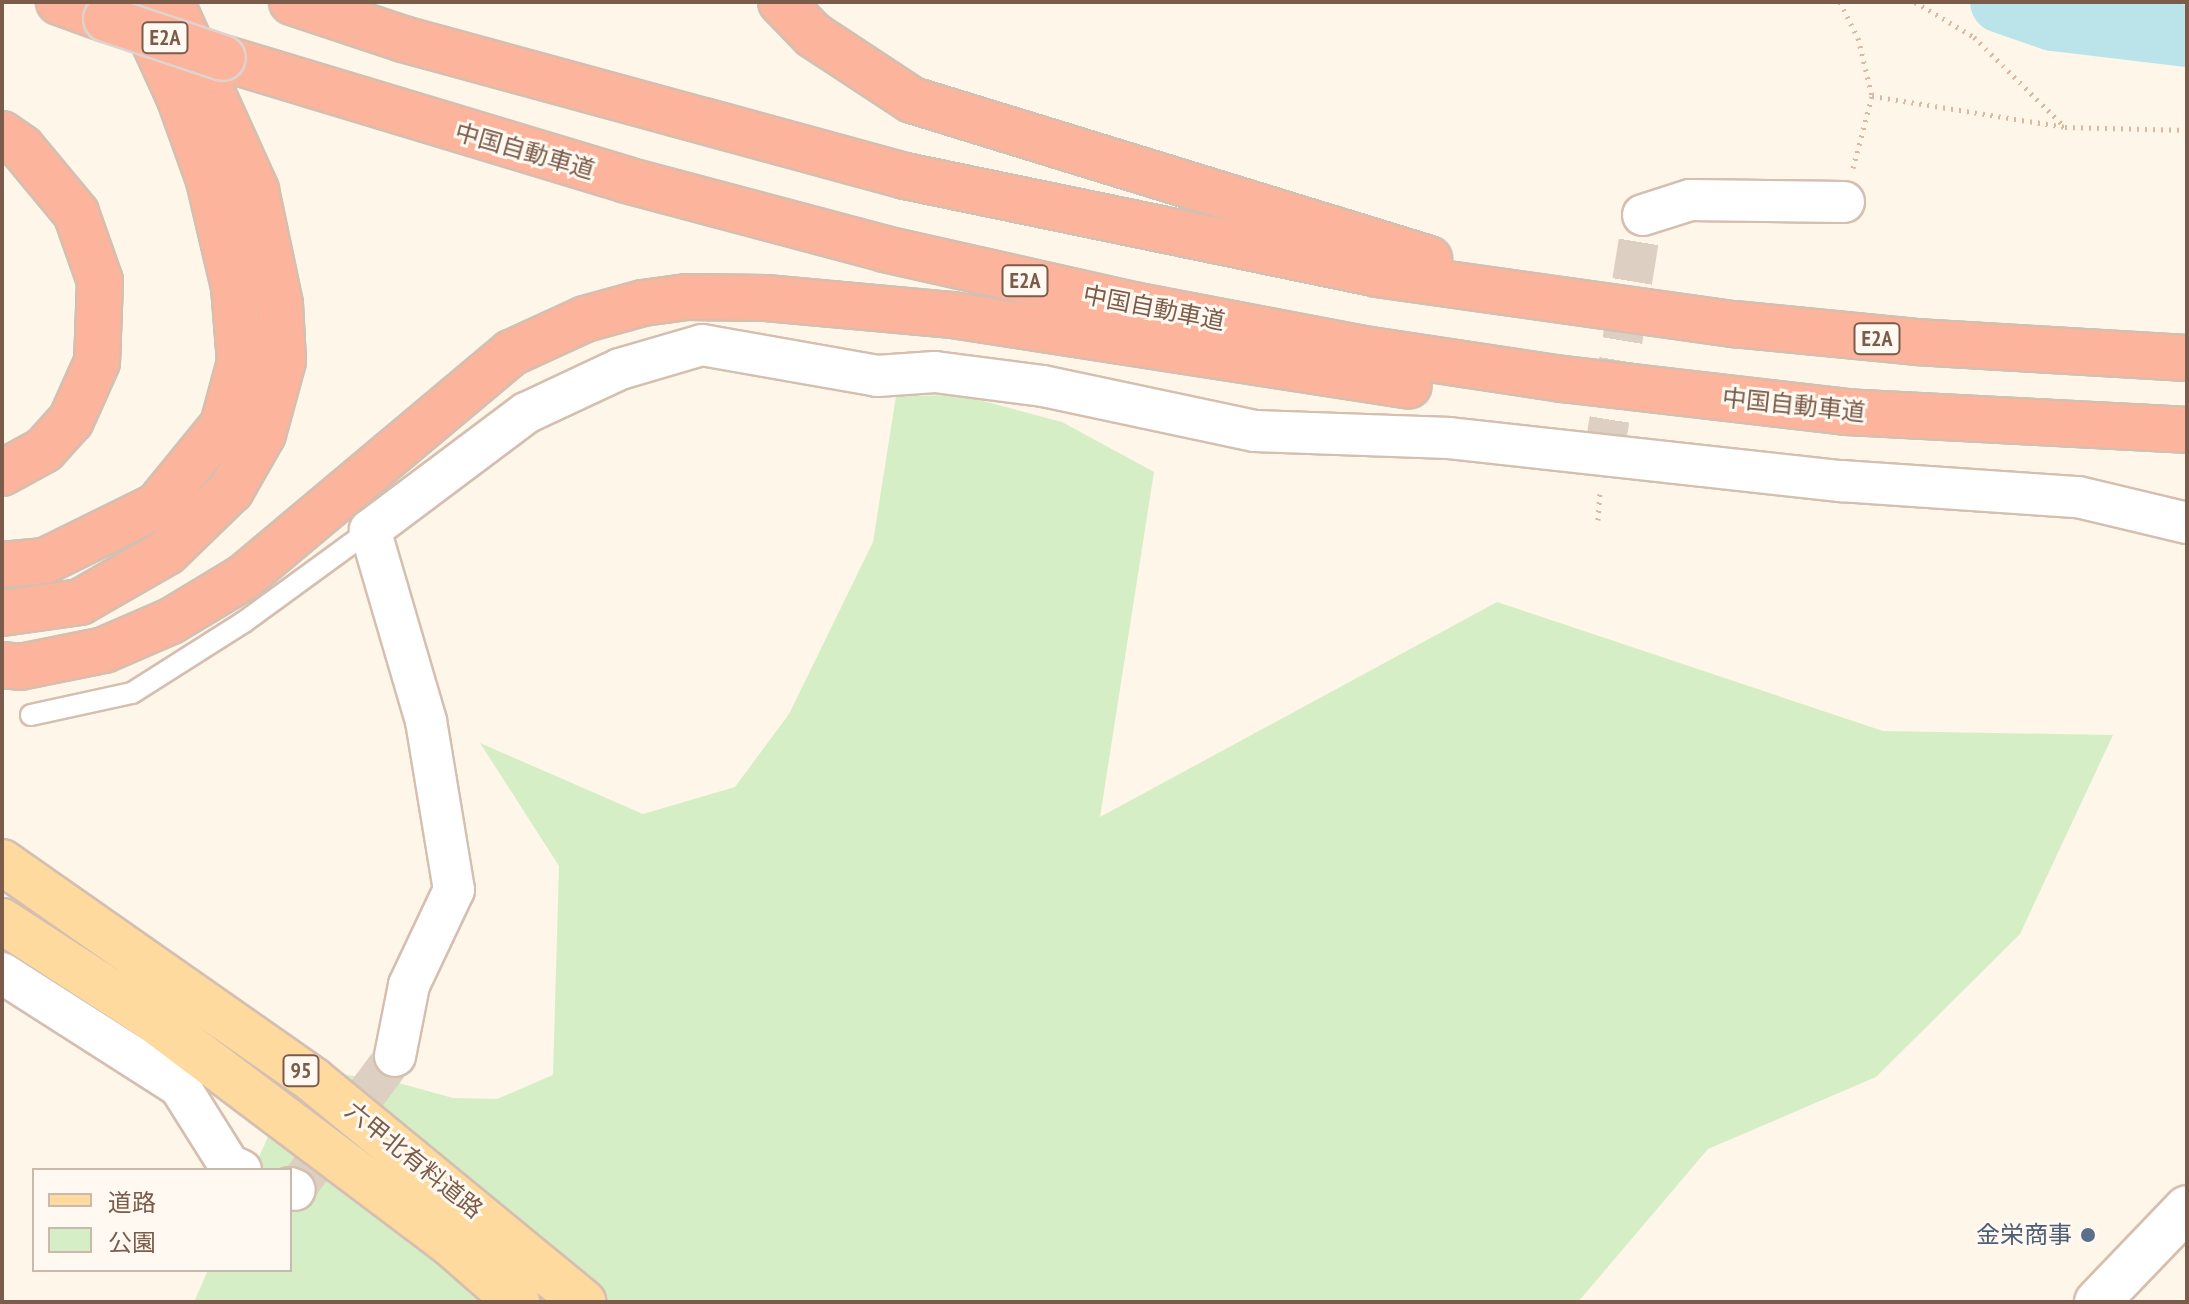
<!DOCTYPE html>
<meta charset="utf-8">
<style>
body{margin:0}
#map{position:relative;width:2189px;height:1304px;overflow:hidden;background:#fef6e9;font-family:"PT Sans Narrow","Noto Sans JP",sans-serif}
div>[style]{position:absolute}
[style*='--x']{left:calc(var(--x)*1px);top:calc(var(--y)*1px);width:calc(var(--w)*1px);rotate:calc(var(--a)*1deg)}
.green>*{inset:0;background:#d6eec6}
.river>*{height:62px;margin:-31px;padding:0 31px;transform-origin:31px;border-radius:31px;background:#bbe4ea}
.minor-tunnel>*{height:40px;margin-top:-20px;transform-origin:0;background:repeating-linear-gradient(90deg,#ddcfc1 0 40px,transparent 0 60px)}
.path>*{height:5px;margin-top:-2.5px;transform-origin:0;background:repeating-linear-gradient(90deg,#dcb7a1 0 2px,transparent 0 8px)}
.roads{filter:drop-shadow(2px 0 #d4bfb0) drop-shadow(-2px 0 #d4bfb0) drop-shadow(0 2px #d4bfb0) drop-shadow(0 -2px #d4bfb0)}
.service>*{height:20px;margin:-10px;padding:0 10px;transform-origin:10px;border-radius:10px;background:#fff}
.minor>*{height:40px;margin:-20px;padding:0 20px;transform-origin:20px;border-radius:20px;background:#fff}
.tertiary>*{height:44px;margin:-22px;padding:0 22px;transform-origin:22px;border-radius:22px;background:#fff}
.primary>*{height:44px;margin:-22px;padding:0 22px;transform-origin:22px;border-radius:22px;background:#ffda9f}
.motorway>*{height:44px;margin:-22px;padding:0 22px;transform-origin:22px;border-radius:22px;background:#fcb49c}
.bridges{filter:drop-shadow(2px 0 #ddd4d0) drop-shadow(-2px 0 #ddd4d0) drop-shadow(0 2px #ddd4d0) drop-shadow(0 -2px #ddd4d0)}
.motorway-bridge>*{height:44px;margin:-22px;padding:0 22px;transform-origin:22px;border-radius:22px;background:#fcb49c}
.dots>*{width:22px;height:22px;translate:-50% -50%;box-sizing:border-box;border:4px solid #fff9f1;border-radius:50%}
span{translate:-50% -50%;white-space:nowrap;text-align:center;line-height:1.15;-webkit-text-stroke:6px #fff9f1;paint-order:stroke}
.shield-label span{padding:2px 6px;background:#fff9f1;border:2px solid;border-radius:6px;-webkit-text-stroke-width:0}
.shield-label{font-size:22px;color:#7b5b4a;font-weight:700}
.street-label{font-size:24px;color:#7b5b4a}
.service-label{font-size:24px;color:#4e5e75}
.right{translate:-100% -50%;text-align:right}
.frame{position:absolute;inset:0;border:4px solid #7b5b4a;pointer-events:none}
.legend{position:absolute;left:32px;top:1168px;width:260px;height:104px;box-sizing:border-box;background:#fff9f1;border:2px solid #cabaae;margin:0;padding:10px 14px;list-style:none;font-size:24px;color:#7b5b4a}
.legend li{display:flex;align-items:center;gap:16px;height:40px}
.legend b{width:40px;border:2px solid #cabaae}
</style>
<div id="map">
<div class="green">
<div style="clip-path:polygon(961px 395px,1062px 422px,1154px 472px,1100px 817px,1497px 602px,1883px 731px,2113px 735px,2020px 934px,1876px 1077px,1708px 1149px,1578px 1302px,194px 1302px,208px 1270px,290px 1270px,290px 1170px,253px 1170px,299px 1068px,395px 1082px,453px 1098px,497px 1099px,553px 1075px,559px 866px,480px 743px,643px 814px,735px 787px,789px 714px,873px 542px,896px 396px)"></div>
</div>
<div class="river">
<div style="--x:2001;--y:2;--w:55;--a:19.1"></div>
<div style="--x:2053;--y:20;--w:135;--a:6.8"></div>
</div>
<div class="minor-tunnel">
<div style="--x:1603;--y:459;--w:247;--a:-80.7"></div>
<div style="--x:295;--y:1190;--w:167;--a:-53.3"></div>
</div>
<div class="path">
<div style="--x:1840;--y:2;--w:40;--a:63.4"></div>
<div style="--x:1858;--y:38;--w:60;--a:76.4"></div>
<div style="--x:1872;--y:96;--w:195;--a:9.1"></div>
<div style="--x:2065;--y:127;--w:122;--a:1.4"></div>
<div style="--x:1915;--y:2;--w:69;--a:30.7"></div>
<div style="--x:1974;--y:37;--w:127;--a:44.7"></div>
<div style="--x:1853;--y:168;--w:74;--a:-75.2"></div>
<div style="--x:1598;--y:520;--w:28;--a:-86"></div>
</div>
<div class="roads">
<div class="service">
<div style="--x:31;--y:715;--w:103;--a:-12.3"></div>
<div style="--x:132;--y:693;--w:133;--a:-32.4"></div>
<div style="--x:244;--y:622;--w:156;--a:-36.1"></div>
</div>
<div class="minor">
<div style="--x:1643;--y:215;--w:49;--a:-17.7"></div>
<div style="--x:1690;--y:200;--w:154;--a:0.7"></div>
<div style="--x:2;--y:973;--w:211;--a:32.6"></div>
<div style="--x:180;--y:1087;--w:92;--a:57.9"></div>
<div style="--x:229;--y:1165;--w:13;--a:23"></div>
<div style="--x:395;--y:1056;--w:72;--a:-78.8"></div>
<div style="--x:409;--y:985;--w:105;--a:-64.7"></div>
<div style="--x:454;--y:890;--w:171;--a:-99.4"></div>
<div style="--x:426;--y:721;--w:199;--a:-106.3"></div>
<div style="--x:370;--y:530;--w:195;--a:-36.9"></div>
<div style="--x:526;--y:413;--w:104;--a:-25.1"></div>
<div style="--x:620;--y:369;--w:85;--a:-16.3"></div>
<div style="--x:702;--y:345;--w:178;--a:10"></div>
<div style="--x:877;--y:376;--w:58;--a:-3.9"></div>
<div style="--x:935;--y:372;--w:109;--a:7.4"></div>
<div style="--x:1043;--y:386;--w:217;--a:12"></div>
<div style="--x:1255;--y:431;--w:194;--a:2.1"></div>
<div style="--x:1449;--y:438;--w:394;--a:6.3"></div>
<div style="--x:1841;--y:481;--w:238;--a:3.9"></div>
<div style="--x:2078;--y:497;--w:112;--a:13.4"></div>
<div style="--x:290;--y:1188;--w:5;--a:22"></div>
</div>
<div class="tertiary">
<div style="--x:2097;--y:1302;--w:130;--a:-46.2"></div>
</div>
<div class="primary">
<div style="--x:2;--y:862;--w:380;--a:35"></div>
<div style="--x:313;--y:1080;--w:350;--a:39.4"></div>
<div style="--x:2;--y:921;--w:173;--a:33"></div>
<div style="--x:147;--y:1015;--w:381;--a:37"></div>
<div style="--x:451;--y:1244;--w:88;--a:41.3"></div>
</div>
<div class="motorway">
<div style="--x:59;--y:2;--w:50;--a:19.9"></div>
<div style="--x:292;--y:2;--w:117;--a:18.4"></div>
<div style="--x:403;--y:39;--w:520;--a:15.26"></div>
<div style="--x:905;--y:176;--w:482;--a:11.7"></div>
<div style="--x:1377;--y:274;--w:360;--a:8"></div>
<div style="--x:1734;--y:324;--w:183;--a:5.6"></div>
<div style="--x:1916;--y:342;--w:271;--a:3.4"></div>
<div style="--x:781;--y:2;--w:46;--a:45.9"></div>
<div style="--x:813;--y:35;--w:118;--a:33.3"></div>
<div style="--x:912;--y:100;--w:541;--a:17.09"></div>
<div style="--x:223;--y:58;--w:421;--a:16.8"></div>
<div style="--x:626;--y:180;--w:268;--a:14.9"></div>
<div style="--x:885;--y:249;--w:254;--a:12.7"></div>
<div style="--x:1133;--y:305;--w:235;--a:10.8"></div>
<div style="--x:1364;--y:349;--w:200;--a:8.6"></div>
<div style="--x:1562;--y:379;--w:286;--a:6.6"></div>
<div style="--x:1846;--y:412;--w:341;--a:3"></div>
<div style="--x:2;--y:134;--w:24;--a:35"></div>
<div style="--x:22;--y:148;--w:85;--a:50.3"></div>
<div style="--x:76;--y:213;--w:72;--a:70.6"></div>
<div style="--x:100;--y:281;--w:81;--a:92.1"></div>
<div style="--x:97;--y:362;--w:64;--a:114.1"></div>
<div style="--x:71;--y:420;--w:40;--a:132"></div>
<div style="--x:44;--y:450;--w:48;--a:151.3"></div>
<div style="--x:2;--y:565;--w:43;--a:-5.3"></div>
<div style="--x:45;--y:561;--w:125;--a:-26.2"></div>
<div style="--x:157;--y:506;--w:104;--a:-50.8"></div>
<div style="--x:223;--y:425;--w:65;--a:-74.9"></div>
<div style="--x:240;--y:362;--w:75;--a:-94.6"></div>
<div style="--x:234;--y:287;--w:110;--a:-103.2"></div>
<div style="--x:209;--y:180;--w:86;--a:-109.7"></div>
<div style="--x:180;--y:99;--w:107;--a:-114.4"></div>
<div style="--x:2;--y:613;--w:79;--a:-8"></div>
<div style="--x:80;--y:602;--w:100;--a:-29.9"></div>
<div style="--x:167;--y:552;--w:89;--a:-44.1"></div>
<div style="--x:231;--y:490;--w:64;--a:-60.3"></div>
<div style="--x:263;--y:434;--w:76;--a:-74.7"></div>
<div style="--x:283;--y:361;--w:57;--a:-93"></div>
<div style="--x:280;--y:304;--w:116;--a:-101.9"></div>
<div style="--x:256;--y:190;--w:206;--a:-114.3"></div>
<div style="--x:2;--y:665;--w:18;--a:6"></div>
<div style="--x:20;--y:667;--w:86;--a:-11.4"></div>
<div style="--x:104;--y:650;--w:73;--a:-23.4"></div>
<div style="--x:171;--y:621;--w:85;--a:-31.1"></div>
<div style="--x:244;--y:577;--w:349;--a:-40"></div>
<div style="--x:511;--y:353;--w:81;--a:-24.7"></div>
<div style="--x:585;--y:319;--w:60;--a:-15.4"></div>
<div style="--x:643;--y:303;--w:44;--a:-7.8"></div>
<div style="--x:687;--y:297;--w:79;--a:0.7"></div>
<div style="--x:766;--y:298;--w:188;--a:5.2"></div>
<div style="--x:953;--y:315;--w:461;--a:8.8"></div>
</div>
</div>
<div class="bridges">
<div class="motorway-bridge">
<div style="--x:106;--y:19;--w:123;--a:18.4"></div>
</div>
</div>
<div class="dots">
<div style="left:2088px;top:1235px;background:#5c6f8a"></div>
</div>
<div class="shield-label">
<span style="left:165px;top:38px">E2A</span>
<span style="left:1025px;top:281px">E2A</span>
<span style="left:1877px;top:339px">E2A</span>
<span style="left:301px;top:1071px">95</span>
</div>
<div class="street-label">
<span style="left:525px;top:151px;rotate:16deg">中国自動車道</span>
<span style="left:1154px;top:308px;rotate:11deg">中国自動車道</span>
<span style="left:1794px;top:405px;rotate:6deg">中国自動車道</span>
<span style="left:414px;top:1160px;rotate:39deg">六甲北有料道路</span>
</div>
<div class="service-label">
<span class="right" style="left:2072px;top:1235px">金栄商事</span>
</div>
<div class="frame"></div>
<ul class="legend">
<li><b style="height:10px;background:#ffda9f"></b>道路</li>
<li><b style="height:22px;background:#d6eec6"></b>公園</li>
</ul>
</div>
